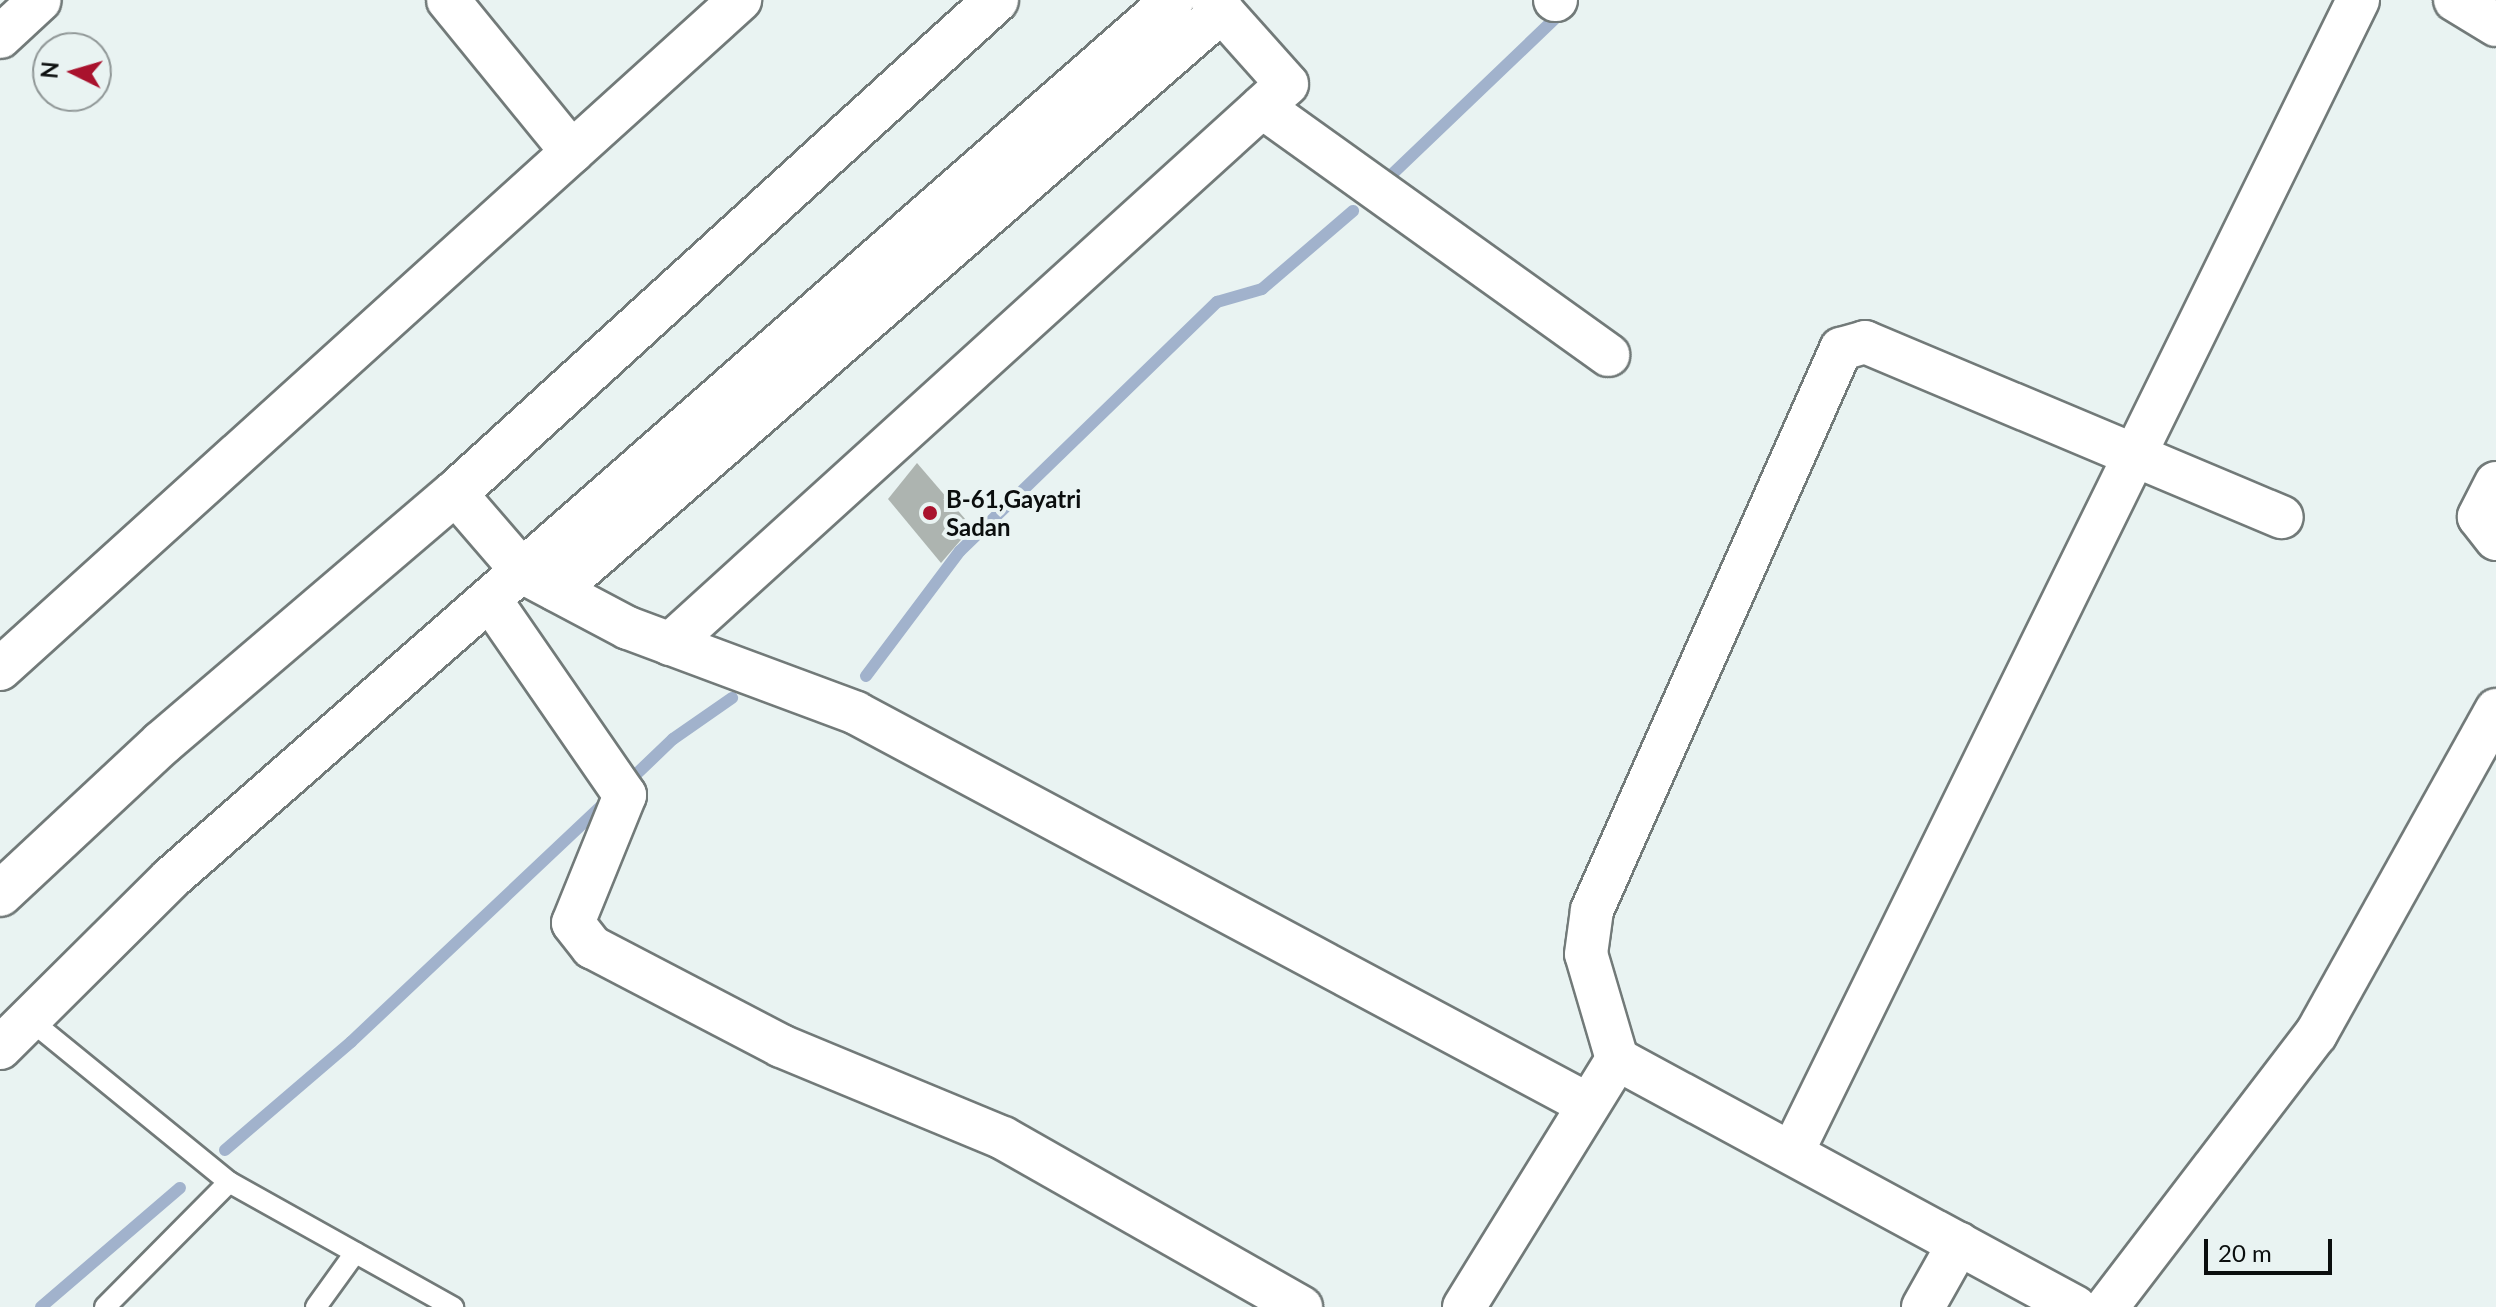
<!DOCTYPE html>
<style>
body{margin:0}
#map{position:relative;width:2496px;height:1307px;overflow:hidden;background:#e9f3f2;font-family:Lato,sans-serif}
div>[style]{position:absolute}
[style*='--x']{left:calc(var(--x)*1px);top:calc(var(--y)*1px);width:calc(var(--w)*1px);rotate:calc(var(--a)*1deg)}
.stream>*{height:12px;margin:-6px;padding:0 6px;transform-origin:6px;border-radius:6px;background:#a1b2cc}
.building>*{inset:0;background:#adb4b0}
.roads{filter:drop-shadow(2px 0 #727a79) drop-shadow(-2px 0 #727a79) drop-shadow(0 2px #727a79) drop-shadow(0 -2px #727a79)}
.service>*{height:20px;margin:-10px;padding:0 10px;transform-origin:10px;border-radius:10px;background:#fff}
.minor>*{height:42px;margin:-21px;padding:0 21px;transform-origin:21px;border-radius:21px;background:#fff}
.secondary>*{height:44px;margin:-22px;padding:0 22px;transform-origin:22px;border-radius:22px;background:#fff}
.dots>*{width:22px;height:22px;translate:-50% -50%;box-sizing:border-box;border:4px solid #e9f3f2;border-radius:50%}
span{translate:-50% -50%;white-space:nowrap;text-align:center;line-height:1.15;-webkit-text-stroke:8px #e9f3f2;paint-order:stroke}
.poi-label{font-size:24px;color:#0b0e0e;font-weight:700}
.left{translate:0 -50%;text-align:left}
.north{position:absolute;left:32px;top:32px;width:80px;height:80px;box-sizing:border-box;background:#e9f3f2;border:2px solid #909797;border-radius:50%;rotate:275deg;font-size:22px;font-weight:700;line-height:32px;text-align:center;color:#0b0e0e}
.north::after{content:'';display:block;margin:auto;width:28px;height:36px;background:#a9122d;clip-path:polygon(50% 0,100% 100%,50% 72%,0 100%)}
.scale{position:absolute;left:2204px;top:1239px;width:128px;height:36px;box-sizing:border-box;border:4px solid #0b0e0e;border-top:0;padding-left:10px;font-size:24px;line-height:28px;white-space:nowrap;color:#0b0e0e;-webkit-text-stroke:6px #e9f3f2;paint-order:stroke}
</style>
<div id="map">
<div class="stream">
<div style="--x:1385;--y:181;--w:248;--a:-43.7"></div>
<div style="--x:866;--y:676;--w:156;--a:-53.1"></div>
<div style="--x:960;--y:551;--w:358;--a:-44.1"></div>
<div style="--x:1217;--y:302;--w:47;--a:-16.1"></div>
<div style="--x:1262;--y:289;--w:120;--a:-40.6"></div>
<div style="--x:626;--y:784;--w:65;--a:-43.8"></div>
<div style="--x:673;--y:739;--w:72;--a:-34.8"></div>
<div style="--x:225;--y:1150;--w:166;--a:-40.6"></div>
<div style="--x:351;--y:1042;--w:350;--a:-43.3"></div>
<div style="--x:41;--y:1307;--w:183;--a:-40.6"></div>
</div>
<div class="building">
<div style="clip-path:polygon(917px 463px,972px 527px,941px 563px,888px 499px)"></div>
</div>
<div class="roads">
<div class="service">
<div style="--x:29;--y:1019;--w:258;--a:39.2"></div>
<div style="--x:229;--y:1182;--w:257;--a:29.2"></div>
<div style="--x:105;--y:1307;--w:176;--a:-45.2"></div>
<div style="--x:316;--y:1307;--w:67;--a:-54.2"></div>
</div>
<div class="minor">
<div style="--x:448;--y:0;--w:196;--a:50.8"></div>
<div style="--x:1555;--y:0;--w:1;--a:0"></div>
<div style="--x:2455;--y:0;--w:48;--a:31.4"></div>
<div style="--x:0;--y:37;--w:54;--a:-42.8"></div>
<div style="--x:1262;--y:107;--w:426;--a:35.6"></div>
<div style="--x:2496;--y:483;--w:38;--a:117"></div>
<div style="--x:2479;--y:517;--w:28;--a:52"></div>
<div style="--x:455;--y:493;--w:106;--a:49.2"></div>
<div style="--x:524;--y:573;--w:118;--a:27.9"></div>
<div style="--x:628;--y:628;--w:243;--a:20.4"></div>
<div style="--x:856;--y:713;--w:829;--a:28.14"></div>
<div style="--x:557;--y:590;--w:882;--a:-41.05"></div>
<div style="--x:491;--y:601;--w:236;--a:55.4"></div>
<div style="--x:625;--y:795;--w:138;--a:112.1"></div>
<div style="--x:573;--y:923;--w:31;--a:52"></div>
<div style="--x:592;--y:947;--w:213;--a:27.6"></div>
<div style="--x:781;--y:1046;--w:240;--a:22.5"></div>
<div style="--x:1003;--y:1138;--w:343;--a:29.6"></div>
<div style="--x:670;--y:644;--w:833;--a:-42.23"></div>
<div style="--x:1287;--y:84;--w:113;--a:-131.8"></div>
<div style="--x:0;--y:669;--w:998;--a:-42.12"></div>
<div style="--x:0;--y:1048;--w:241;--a:-44.8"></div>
<div style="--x:171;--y:878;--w:1332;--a:-41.23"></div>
<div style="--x:1617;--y:1059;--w:109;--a:-106.4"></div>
<div style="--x:1586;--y:954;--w:44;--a:-82.2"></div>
<div style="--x:1592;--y:910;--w:614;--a:-66.07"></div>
<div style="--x:1841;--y:349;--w:25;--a:-16"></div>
<div style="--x:1865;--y:342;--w:452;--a:22.8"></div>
<div style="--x:1793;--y:1151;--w:1282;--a:-63.85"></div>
<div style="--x:1464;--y:1307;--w:291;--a:-58.3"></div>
<div style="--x:1617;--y:1059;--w:521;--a:28.43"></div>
<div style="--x:1923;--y:1307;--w:73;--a:-60.6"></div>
<div style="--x:2107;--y:1307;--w:344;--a:-52.6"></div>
<div style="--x:2316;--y:1034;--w:371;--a:-60.9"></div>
</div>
<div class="secondary">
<div style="--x:0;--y:894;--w:221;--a:-43"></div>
<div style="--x:162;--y:743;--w:385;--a:-40.5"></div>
<div style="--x:455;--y:493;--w:732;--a:-42.34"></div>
</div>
</div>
<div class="dots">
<div style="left:930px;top:513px;background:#a9122d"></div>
</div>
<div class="poi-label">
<span class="left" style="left:946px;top:513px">B-61,Gayatri<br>Sadan</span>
</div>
<div class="north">N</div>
<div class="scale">20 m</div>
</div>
